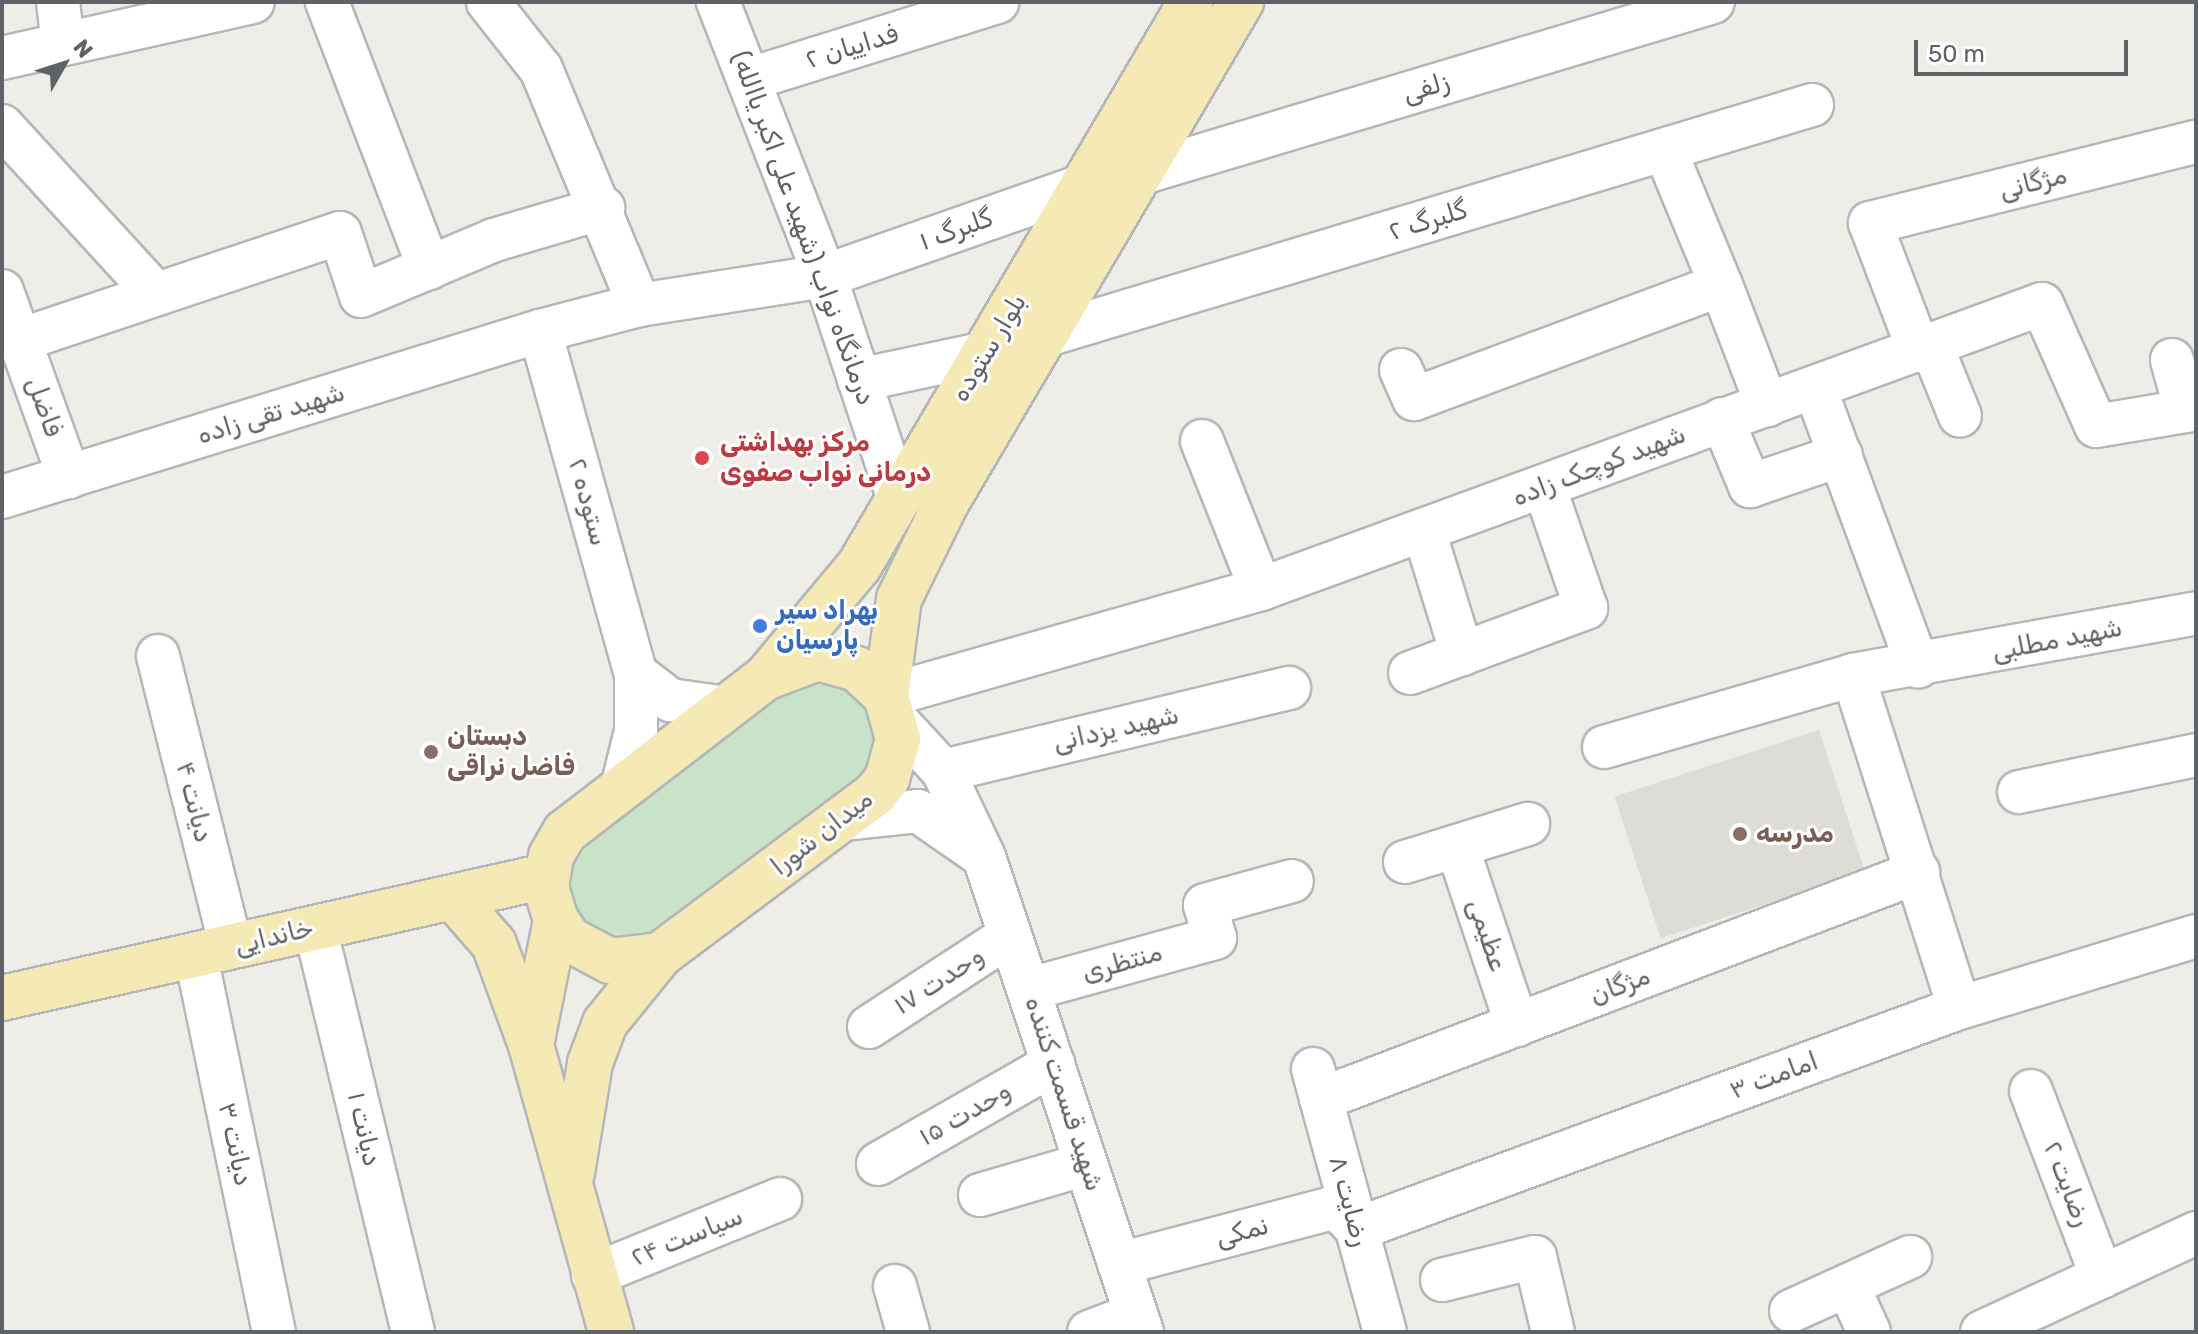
<!DOCTYPE html>
<meta charset="utf-8">
<style>
body{margin:0}
#map{position:relative;width:2198px;height:1334px;overflow:hidden;background:#efede8;font-family:Rubik,"Noto Naskh Arabic",sans-serif}
div>[style]{position:absolute}
[style*='--x']{left:calc(var(--x)*1px);top:calc(var(--y)*1px);width:calc(var(--w)*1px);rotate:calc(var(--a)*1deg)}
.education>*{inset:0;background:#dedcd6;transform-origin:0 0}
.green>*{inset:0;background:#c8e3c7}
.roads{filter:drop-shadow(2px 0 #b4b7ba) drop-shadow(-2px 0 #b4b7ba) drop-shadow(0 2px #b4b7ba) drop-shadow(0 -2px #b4b7ba)}
.minor>*{height:42px;margin:-21px;padding:0 21px;transform-origin:21px;border-radius:21px;background:#fff}
.major>*{height:44px;margin:-22px;padding:0 22px;transform-origin:22px;border-radius:22px;background:#f5e9b6}
.dots>*{width:22px;height:22px;translate:-50% -50%;box-sizing:border-box;border:4px solid #fff;border-radius:50%}
span{translate:-50% -50%;white-space:nowrap;text-align:center;line-height:1.15;-webkit-text-stroke:6px #fff;paint-order:stroke}
.street-label{font-size:26px;color:#5f6266}
.health-label{font-size:26px;color:#be3a42;font-weight:700}
.left{translate:0 -50%;text-align:left}
.shop-label{font-size:26px;color:#366cbe;font-weight:700}
.education-label{font-size:26px;color:#785e54;font-weight:700}
.frame{position:absolute;inset:0;border:4px solid #5f6266;pointer-events:none}
.north{position:absolute;left:24px;top:24px;width:80px;height:80px;-webkit-text-stroke:6px #fff;paint-order:stroke;rotate:51deg;font-size:22px;font-weight:700;line-height:32px;text-align:center;color:#5f6266}
.north::after{content:'';display:block;margin:auto;width:28px;height:36px;background:#5f6266;clip-path:polygon(50% 0,100% 100%,50% 72%,0 100%)}
.scale{position:absolute;left:1914px;top:40px;width:214px;height:36px;box-sizing:border-box;border:4px solid #5f6266;border-top:0;padding-left:10px;font-size:24px;line-height:28px;white-space:nowrap;color:#5f6266;-webkit-text-stroke:6px #fff;paint-order:stroke}
</style>
<div id="map">
<div class="education">
<div style="left:1819px;top:730px;width:149px;height:215px;rotate:72deg"></div>
</div>
<div class="green">
<div style="clip-path:polygon(815px 679px,842px 681px,877px 718px,876px 755px,860px 778px,643px 941px,599px 935px,580px 919px,568px 893px,571px 864px,582px 845px,794px 687px)"></div>
</div>
<div class="roads">
<div class="minor">
<div style="--x:58;--y:2;--w:42;--a:83.2"></div>
<div style="--x:327;--y:2;--w:285;--a:69"></div>
<div style="--x:488;--y:2;--w:85;--a:51.7"></div>
<div style="--x:541;--y:69;--w:256;--a:67.4"></div>
<div style="--x:718;--y:2;--w:294;--a:68.7"></div>
<div style="--x:825;--y:276;--w:236;--a:71.7"></div>
<div style="--x:2;--y:58;--w:257;--a:-12.6"></div>
<div style="--x:753;--y:78;--w:256;--a:-17.3"></div>
<div style="--x:2;--y:126;--w:224;--a:47.5"></div>
<div style="--x:1665;--y:150;--w:146;--a:67.5"></div>
<div style="--x:1139;--y:174;--w:599;--a:-16.68"></div>
<div style="--x:2;--y:291;--w:198;--a:70.2"></div>
<div style="--x:540;--y:331;--w:356;--a:74.4"></div>
<div style="--x:636;--y:674;--w:57;--a:90"></div>
<div style="--x:636;--y:731;--w:59;--a:103.8"></div>
<div style="--x:1044;--y:336;--w:802;--a:-16.74"></div>
<div style="--x:20;--y:340;--w:337;--a:-18.5"></div>
<div style="--x:340;--y:233;--w:66;--a:71.6"></div>
<div style="--x:361;--y:296;--w:144;--a:-22.8"></div>
<div style="--x:494;--y:240;--w:114;--a:-16.4"></div>
<div style="--x:1932;--y:347;--w:74;--a:67.9"></div>
<div style="--x:1919;--y:351;--w:137;--a:-110.9"></div>
<div style="--x:1870;--y:223;--w:336;--a:-14"></div>
<div style="--x:1401;--y:370;--w:32;--a:66"></div>
<div style="--x:1414;--y:399;--w:327;--a:-20.4"></div>
<div style="--x:1721;--y:285;--w:129;--a:69"></div>
<div style="--x:859;--y:380;--w:130;--a:-12"></div>
<div style="--x:1815;--y:388;--w:297;--a:69.7"></div>
<div style="--x:1722;--y:419;--w:73;--a:67.3"></div>
<div style="--x:1750;--y:486;--w:96;--a:-18.8"></div>
<div style="--x:1202;--y:441;--w:159;--a:68.3"></div>
<div style="--x:2;--y:497;--w:563;--a:-17.15"></div>
<div style="--x:540;--y:331;--w:102;--a:-14.7"></div>
<div style="--x:639;--y:305;--w:188;--a:-8.9"></div>
<div style="--x:825;--y:276;--w:278;--a:-19.3"></div>
<div style="--x:1424;--y:531;--w:129;--a:72.8"></div>
<div style="--x:158;--y:656;--w:300;--a:75.9"></div>
<div style="--x:1410;--y:673;--w:188;--a:-20.3"></div>
<div style="--x:1586;--y:608;--w:129;--a:-109"></div>
<div style="--x:636;--y:674;--w:43;--a:37.4"></div>
<div style="--x:670;--y:700;--w:57;--a:8.1"></div>
<div style="--x:1853;--y:675;--w:349;--a:72.3"></div>
<div style="--x:886;--y:696;--w:390;--a:-15.9"></div>
<div style="--x:1261;--y:589;--w:831;--a:-20.05"></div>
<div style="--x:2042;--y:304;--w:133;--a:66.1"></div>
<div style="--x:2096;--y:426;--w:91;--a:-9.5"></div>
<div style="--x:2186;--y:411;--w:53;--a:-105.4"></div>
<div style="--x:896;--y:720;--w:69;--a:47.3"></div>
<div style="--x:943;--y:771;--w:95;--a:64.5"></div>
<div style="--x:984;--y:857;--w:501;--a:71.6"></div>
<div style="--x:1604;--y:747;--w:259;--a:-16.1"></div>
<div style="--x:1853;--y:675;--w:349;--a:-10.2"></div>
<div style="--x:943;--y:771;--w:356;--a:-13.5"></div>
<div style="--x:2019;--y:792;--w:181;--a:-11.8"></div>
<div style="--x:843;--y:819;--w:75;--a:-6.1"></div>
<div style="--x:918;--y:811;--w:75;--a:34.7"></div>
<div style="--x:1457;--y:846;--w:189;--a:71.5"></div>
<div style="--x:1405;--y:862;--w:129;--a:-17.2"></div>
<div style="--x:315;--y:927;--w:417;--a:76.4"></div>
<div style="--x:196;--y:956;--w:384;--a:78.3"></div>
<div style="--x:1030;--y:989;--w:192;--a:-15.4"></div>
<div style="--x:1215;--y:938;--w:34;--a:-107"></div>
<div style="--x:1205;--y:905;--w:90;--a:-15.4"></div>
<div style="--x:869;--y:1027;--w:168;--a:-33.1"></div>
<div style="--x:1313;--y:1069;--w:273;--a:74.7"></div>
<div style="--x:2031;--y:1091;--w:199;--a:69.1"></div>
<div style="--x:1321;--y:1099;--w:639;--a:-20.82"></div>
<div style="--x:878;--y:1164;--w:202;--a:-29.7"></div>
<div style="--x:980;--y:1195;--w:110;--a:-16.3"></div>
<div style="--x:1119;--y:1264;--w:224;--a:-14.7"></div>
<div style="--x:1336;--y:1207;--w:30;--a:46"></div>
<div style="--x:1357;--y:1229;--w:641;--a:-20.16"></div>
<div style="--x:1959;--y:1008;--w:248;--a:-16.9"></div>
<div style="--x:593;--y:1275;--w:202;--a:-22.1"></div>
<div style="--x:1442;--y:1280;--w:96;--a:-13.9"></div>
<div style="--x:1535;--y:1257;--w:77;--a:76.5"></div>
<div style="--x:895;--y:1286;--w:48;--a:74.2"></div>
<div style="--x:1848;--y:1286;--w:51;--a:65.5"></div>
<div style="--x:1791;--y:1311;--w:131;--a:-24.4"></div>
<div style="--x:1089;--y:1332;--w:50;--a:-21"></div>
<div style="--x:1982;--y:1332;--w:236;--a:-24.8"></div>
</div>
<div class="major">
<div style="--x:818;--y:658;--w:41;--a:15.8"></div>
<div style="--x:857;--y:669;--w:40;--a:43"></div>
<div style="--x:886;--y:696;--w:45;--a:74.4"></div>
<div style="--x:898;--y:739;--w:41;--a:105.4"></div>
<div style="--x:887;--y:779;--w:19;--a:129"></div>
<div style="--x:875;--y:794;--w:269;--a:143.2"></div>
<div style="--x:660;--y:955;--w:50;--a:173.2"></div>
<div style="--x:610;--y:961;--w:47;--a:-151.8"></div>
<div style="--x:569;--y:939;--w:23;--a:-124"></div>
<div style="--x:556;--y:920;--w:34;--a:-107"></div>
<div style="--x:546;--y:887;--w:31;--a:-81"></div>
<div style="--x:551;--y:856;--w:28;--a:-60"></div>
<div style="--x:565;--y:832;--w:252;--a:-37.6"></div>
<div style="--x:765;--y:678;--w:57;--a:-20.7"></div>
<div style="--x:767;--y:676;--w:143;--a:-50.1"></div>
<div style="--x:859;--y:566;--w:654;--a:-59.52"></div>
<div style="--x:886;--y:696;--w:98;--a:-82.4"></div>
<div style="--x:899;--y:599;--w:105;--a:-63.9"></div>
<div style="--x:945;--y:505;--w:584;--a:-59.52"></div>
<div style="--x:453;--y:897;--w:62;--a:48.9"></div>
<div style="--x:494;--y:944;--w:108;--a:69.9"></div>
<div style="--x:556;--y:920;--w:127;--a:101.3"></div>
<div style="--x:531;--y:1045;--w:298;--a:74.4"></div>
<div style="--x:2;--y:998;--w:558;--a:-12.64"></div>
<div style="--x:572;--y:1173;--w:111;--a:-80.7"></div>
<div style="--x:590;--y:1063;--w:43;--a:-69.4"></div>
<div style="--x:605;--y:1023;--w:87;--a:-51"></div>
</div>
</div>
<div class="dots">
<div style="left:702px;top:458px;background:#e0444e"></div>
<div style="left:760px;top:626px;background:#3f7fe0"></div>
<div style="left:431px;top:752px;background:#8d6e63"></div>
<div style="left:1740px;top:834px;background:#8d6e63"></div>
</div>
<div class="street-label">
<span style="left:852px;top:47px;rotate:-17deg">فداییان ۲</span>
<span style="left:1426px;top:88px;rotate:-17deg">زلفی</span>
<span style="left:2033px;top:183px;rotate:-14deg">مژگانی</span>
<span style="left:1428px;top:221px;rotate:-17deg">گلبرگ ۲</span>
<span style="left:803px;top:228px;rotate:70deg">درمانگاه نواب (شهید علی اکبر یاالله)</span>
<span style="left:956px;top:230px;rotate:-20deg">گلبرگ ۱</span>
<span style="left:989px;top:348px;rotate:-59deg">بلوار ستوده</span>
<span style="left:44px;top:407px;rotate:70deg">فاضل</span>
<span style="left:271px;top:414px;rotate:-17deg">شهید تقی زاده</span>
<span style="left:1599px;top:466px;rotate:-21deg">شهید کوچک زاده</span>
<span style="left:588px;top:502px;rotate:75deg">ستوده ۲</span>
<span style="left:2057px;top:640px;rotate:-11deg">شهید مطلبی</span>
<span style="left:1116px;top:729px;rotate:-13deg">شهید یزدانی</span>
<span style="left:194px;top:802px;rotate:76deg">دیانت ۴</span>
<span style="left:822px;top:833px;rotate:-38deg">میدان شورا</span>
<span style="left:1487px;top:935px;rotate:71deg">عظیمی</span>
<span style="left:274px;top:937px;rotate:-14deg">خاندایی</span>
<span style="left:1122px;top:963px;rotate:-16deg">منتظری</span>
<span style="left:939px;top:981px;rotate:-33deg">وحدت ۱۷</span>
<span style="left:1620px;top:986px;rotate:-21deg">مژگان</span>
<span style="left:1774px;top:1076px;rotate:-20deg">امامت ۳</span>
<span style="left:1064px;top:1094px;rotate:72deg">شهید قسمت کننده</span>
<span style="left:965px;top:1114px;rotate:-30deg">وحدت ۱۵</span>
<span style="left:364px;top:1129px;rotate:77deg">دیانت ۱</span>
<span style="left:235px;top:1144px;rotate:78deg">دیانت ۳</span>
<span style="left:2067px;top:1184px;rotate:69deg">رضایت ۲</span>
<span style="left:1349px;top:1201px;rotate:75deg">رضایت ۸</span>
<span style="left:1242px;top:1232px;rotate:-15deg">نمکی</span>
<span style="left:687px;top:1237px;rotate:-22deg">سیاست ۲۴</span>
</div>
<div class="health-label">
<span class="left" style="left:720px;top:458px">مرکز بهداشتی<br>درمانی نواب صفوی</span>
</div>
<div class="shop-label">
<span class="left" style="left:776px;top:626px">بهراد سیر<br>پارسیان</span>
</div>
<div class="education-label">
<span class="left" style="left:447px;top:752px">دبستان<br>فاضل نراقی</span>
<span class="left" style="left:1756px;top:834px">مدرسه</span>
</div>
<div class="frame"></div>
<div class="north">N</div>
<div class="scale">50 m</div>
</div>
